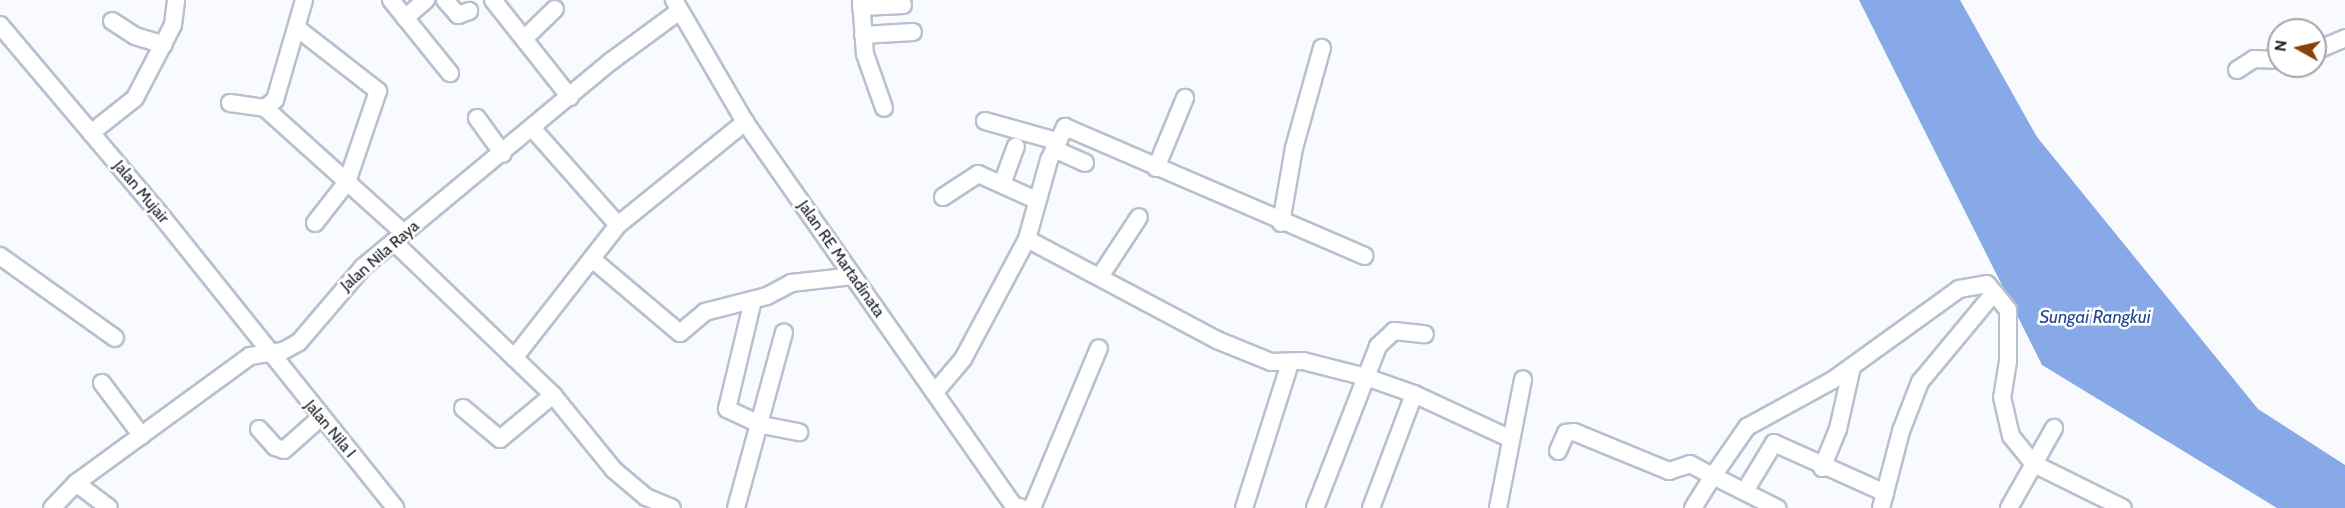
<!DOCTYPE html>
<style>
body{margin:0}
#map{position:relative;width:2345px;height:508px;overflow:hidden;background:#f8fafe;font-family:Cabin,sans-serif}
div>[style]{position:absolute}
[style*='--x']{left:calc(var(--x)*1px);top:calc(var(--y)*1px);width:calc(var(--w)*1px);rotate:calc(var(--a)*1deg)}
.water>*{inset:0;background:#88a9e8}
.roads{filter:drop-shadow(2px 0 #b7c0d0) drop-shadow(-2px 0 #b7c0d0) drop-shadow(0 2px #b7c0d0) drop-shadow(0 -2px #b7c0d0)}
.minor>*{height:16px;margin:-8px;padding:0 8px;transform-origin:8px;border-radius:8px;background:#fff}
span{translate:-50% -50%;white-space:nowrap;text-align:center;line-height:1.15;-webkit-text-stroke:5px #fff;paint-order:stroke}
.street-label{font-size:16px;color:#191c22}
.water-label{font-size:18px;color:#234690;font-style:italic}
.north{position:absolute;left:2267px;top:18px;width:60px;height:60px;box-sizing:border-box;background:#fff;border:2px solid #a3a4a7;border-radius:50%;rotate:278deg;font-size:16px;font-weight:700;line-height:24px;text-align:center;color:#191c22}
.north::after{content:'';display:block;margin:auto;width:21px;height:27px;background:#83420e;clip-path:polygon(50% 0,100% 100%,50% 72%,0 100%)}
</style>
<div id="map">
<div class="water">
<div style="clip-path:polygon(1859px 0,1960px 0,2037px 137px,2258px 409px,2345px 465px,2345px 508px,2277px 508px,2042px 365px)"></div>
</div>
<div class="roads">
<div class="minor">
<div style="--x:391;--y:0;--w:94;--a:51.1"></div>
<div style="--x:445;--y:0;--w:20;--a:49"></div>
<div style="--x:458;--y:15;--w:12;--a:-20"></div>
<div style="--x:493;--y:0;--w:124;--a:51.6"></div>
<div style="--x:674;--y:0;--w:141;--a:59.8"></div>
<div style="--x:745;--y:122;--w:467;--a:55"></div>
<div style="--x:1013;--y:505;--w:9;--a:18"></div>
<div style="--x:861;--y:0;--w:54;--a:85.8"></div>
<div style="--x:865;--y:54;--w:57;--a:70.6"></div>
<div style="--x:861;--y:7;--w:42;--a:-2.7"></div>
<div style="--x:405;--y:18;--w:28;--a:-41"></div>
<div style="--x:112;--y:21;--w:27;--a:33"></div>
<div style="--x:135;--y:36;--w:30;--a:17"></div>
<div style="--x:0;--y:25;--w:246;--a:49.8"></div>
<div style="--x:159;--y:213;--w:378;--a:51.3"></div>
<div style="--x:297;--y:28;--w:103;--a:37.9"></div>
<div style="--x:378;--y:91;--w:96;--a:108.8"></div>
<div style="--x:347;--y:182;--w:52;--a:128"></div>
<div style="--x:863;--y:35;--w:50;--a:-3.4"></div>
<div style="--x:524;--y:39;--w:43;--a:-44.1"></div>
<div style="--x:2315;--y:51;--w:33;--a:-23"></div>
<div style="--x:2237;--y:70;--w:20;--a:-33"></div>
<div style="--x:2254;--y:59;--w:25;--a:2"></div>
<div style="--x:230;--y:103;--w:35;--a:8"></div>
<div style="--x:265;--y:108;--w:13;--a:-39"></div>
<div style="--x:275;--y:100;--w:104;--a:-73.8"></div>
<div style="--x:265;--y:108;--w:187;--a:42"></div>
<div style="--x:477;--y:118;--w:44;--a:54.2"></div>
<div style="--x:985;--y:121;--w:74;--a:15.7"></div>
<div style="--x:533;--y:129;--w:128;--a:48.5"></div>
<div style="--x:91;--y:133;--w:56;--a:-38.5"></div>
<div style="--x:135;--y:98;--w:82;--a:-62.5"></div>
<div style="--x:173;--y:25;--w:25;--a:-83"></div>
<div style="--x:1054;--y:149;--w:34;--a:24"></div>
<div style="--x:1156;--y:168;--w:76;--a:-67.5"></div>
<div style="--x:1002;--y:184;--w:40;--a:-69.8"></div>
<div style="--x:943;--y:197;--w:42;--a:-33.3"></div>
<div style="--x:978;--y:174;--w:64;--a:24.1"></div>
<div style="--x:1281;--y:223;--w:76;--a:-80.2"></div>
<div style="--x:1294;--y:148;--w:104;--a:-74.4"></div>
<div style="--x:1027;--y:239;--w:215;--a:28"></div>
<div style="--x:1217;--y:340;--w:58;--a:22.2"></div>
<div style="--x:1271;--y:362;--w:32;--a:-2"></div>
<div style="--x:1303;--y:361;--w:65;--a:14.3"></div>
<div style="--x:1366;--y:377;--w:51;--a:19.5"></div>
<div style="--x:1414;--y:394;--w:107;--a:24.9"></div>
<div style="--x:394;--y:242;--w:221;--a:43.9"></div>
<div style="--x:553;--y:395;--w:97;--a:50.9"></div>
<div style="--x:614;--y:470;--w:42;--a:40.2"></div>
<div style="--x:646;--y:497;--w:28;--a:23"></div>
<div style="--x:0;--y:256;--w:141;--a:35.5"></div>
<div style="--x:592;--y:259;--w:115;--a:40.1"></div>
<div style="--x:680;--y:333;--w:33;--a:-40"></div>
<div style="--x:705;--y:312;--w:64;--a:-14.5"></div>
<div style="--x:767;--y:296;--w:27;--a:-28"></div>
<div style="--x:791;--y:283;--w:62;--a:-6.4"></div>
<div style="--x:1101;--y:275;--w:69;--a:-56.8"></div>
<div style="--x:753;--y:300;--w:112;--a:103.4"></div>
<div style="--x:727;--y:409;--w:38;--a:25"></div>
<div style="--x:762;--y:425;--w:38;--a:11"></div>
<div style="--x:514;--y:358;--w:169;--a:-52"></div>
<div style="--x:618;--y:225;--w:164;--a:-39"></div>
<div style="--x:102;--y:383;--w:66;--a:53"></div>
<div style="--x:935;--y:392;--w:43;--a:-49.7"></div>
<div style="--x:963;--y:359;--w:136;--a:-61.9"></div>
<div style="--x:1027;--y:239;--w:82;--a:-74.4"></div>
<div style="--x:1049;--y:160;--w:37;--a:-64"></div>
<div style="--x:1065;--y:127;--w:326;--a:23.3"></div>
<div style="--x:463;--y:408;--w:48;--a:40"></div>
<div style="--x:500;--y:439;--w:69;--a:-39.7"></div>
<div style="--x:259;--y:429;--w:24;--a:48"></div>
<div style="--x:275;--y:447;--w:9;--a:18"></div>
<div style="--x:284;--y:450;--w:48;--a:-41.6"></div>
<div style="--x:1558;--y:451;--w:20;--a:-66"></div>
<div style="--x:1566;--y:433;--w:8;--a:-7"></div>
<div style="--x:1574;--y:432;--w:103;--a:22.3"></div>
<div style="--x:1669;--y:471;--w:22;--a:-18"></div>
<div style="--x:1690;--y:464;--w:26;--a:28"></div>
<div style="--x:1713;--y:476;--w:60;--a:-55.2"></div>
<div style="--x:1747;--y:427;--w:98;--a:-28.7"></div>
<div style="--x:1833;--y:380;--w:155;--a:-35.8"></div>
<div style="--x:1959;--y:289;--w:28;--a:-10"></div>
<div style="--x:1987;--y:284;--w:33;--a:51"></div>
<div style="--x:2008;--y:310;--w:51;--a:90"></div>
<div style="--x:2008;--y:361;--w:36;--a:99"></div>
<div style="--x:2002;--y:397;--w:40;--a:77"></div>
<div style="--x:2011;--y:436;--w:36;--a:51"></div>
<div style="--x:2034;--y:464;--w:99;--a:26.3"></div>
<div style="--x:1822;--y:468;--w:42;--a:-67.7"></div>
<div style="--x:1838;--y:429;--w:64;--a:-77.3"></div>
<div style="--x:76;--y:483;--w:41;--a:37.1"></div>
<div style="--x:1745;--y:491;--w:56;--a:-58.9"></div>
<div style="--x:1774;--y:443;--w:122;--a:24.2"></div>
<div style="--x:52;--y:508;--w:35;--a:-46"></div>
<div style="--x:76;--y:483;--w:215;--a:-36.1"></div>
<div style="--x:250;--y:356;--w:33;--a:-9"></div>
<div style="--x:283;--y:351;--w:18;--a:-29"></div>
<div style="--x:299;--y:342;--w:99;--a:-49.5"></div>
<div style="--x:363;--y:267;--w:321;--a:-39.7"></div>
<div style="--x:610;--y:62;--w:84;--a:-36.3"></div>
<div style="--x:736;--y:508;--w:182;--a:-74.7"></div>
<div style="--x:1032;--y:508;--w:173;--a:-67.3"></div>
<div style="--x:1244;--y:508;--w:152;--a:-72.4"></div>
<div style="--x:1315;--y:508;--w:174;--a:-68.7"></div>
<div style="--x:1378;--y:346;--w:22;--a:-43"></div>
<div style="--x:1394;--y:331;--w:31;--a:6"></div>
<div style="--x:1371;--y:508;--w:122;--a:-69.3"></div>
<div style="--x:1498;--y:508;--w:131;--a:-79"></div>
<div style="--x:1693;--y:508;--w:38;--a:-58"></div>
<div style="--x:1713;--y:476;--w:72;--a:26.6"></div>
<div style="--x:1881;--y:508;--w:80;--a:-75.4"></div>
<div style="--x:1901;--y:431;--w:53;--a:-68.8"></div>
<div style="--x:1920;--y:382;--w:116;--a:-50.3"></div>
<div style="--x:2009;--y:508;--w:92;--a:-60.6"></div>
</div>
</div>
<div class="street-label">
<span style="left:141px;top:192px;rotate:50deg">Jalan Mujair</span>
<span style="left:380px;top:256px;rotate:-41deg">Jalan Nila Raya</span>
<span style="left:841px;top:259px;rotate:55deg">Jalan RE Martadinata</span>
<span style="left:330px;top:429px;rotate:50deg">Jalan Nila I</span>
</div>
<div class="water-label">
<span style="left:2095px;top:317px">Sungai Rangkui</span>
</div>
<div class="north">N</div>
</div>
